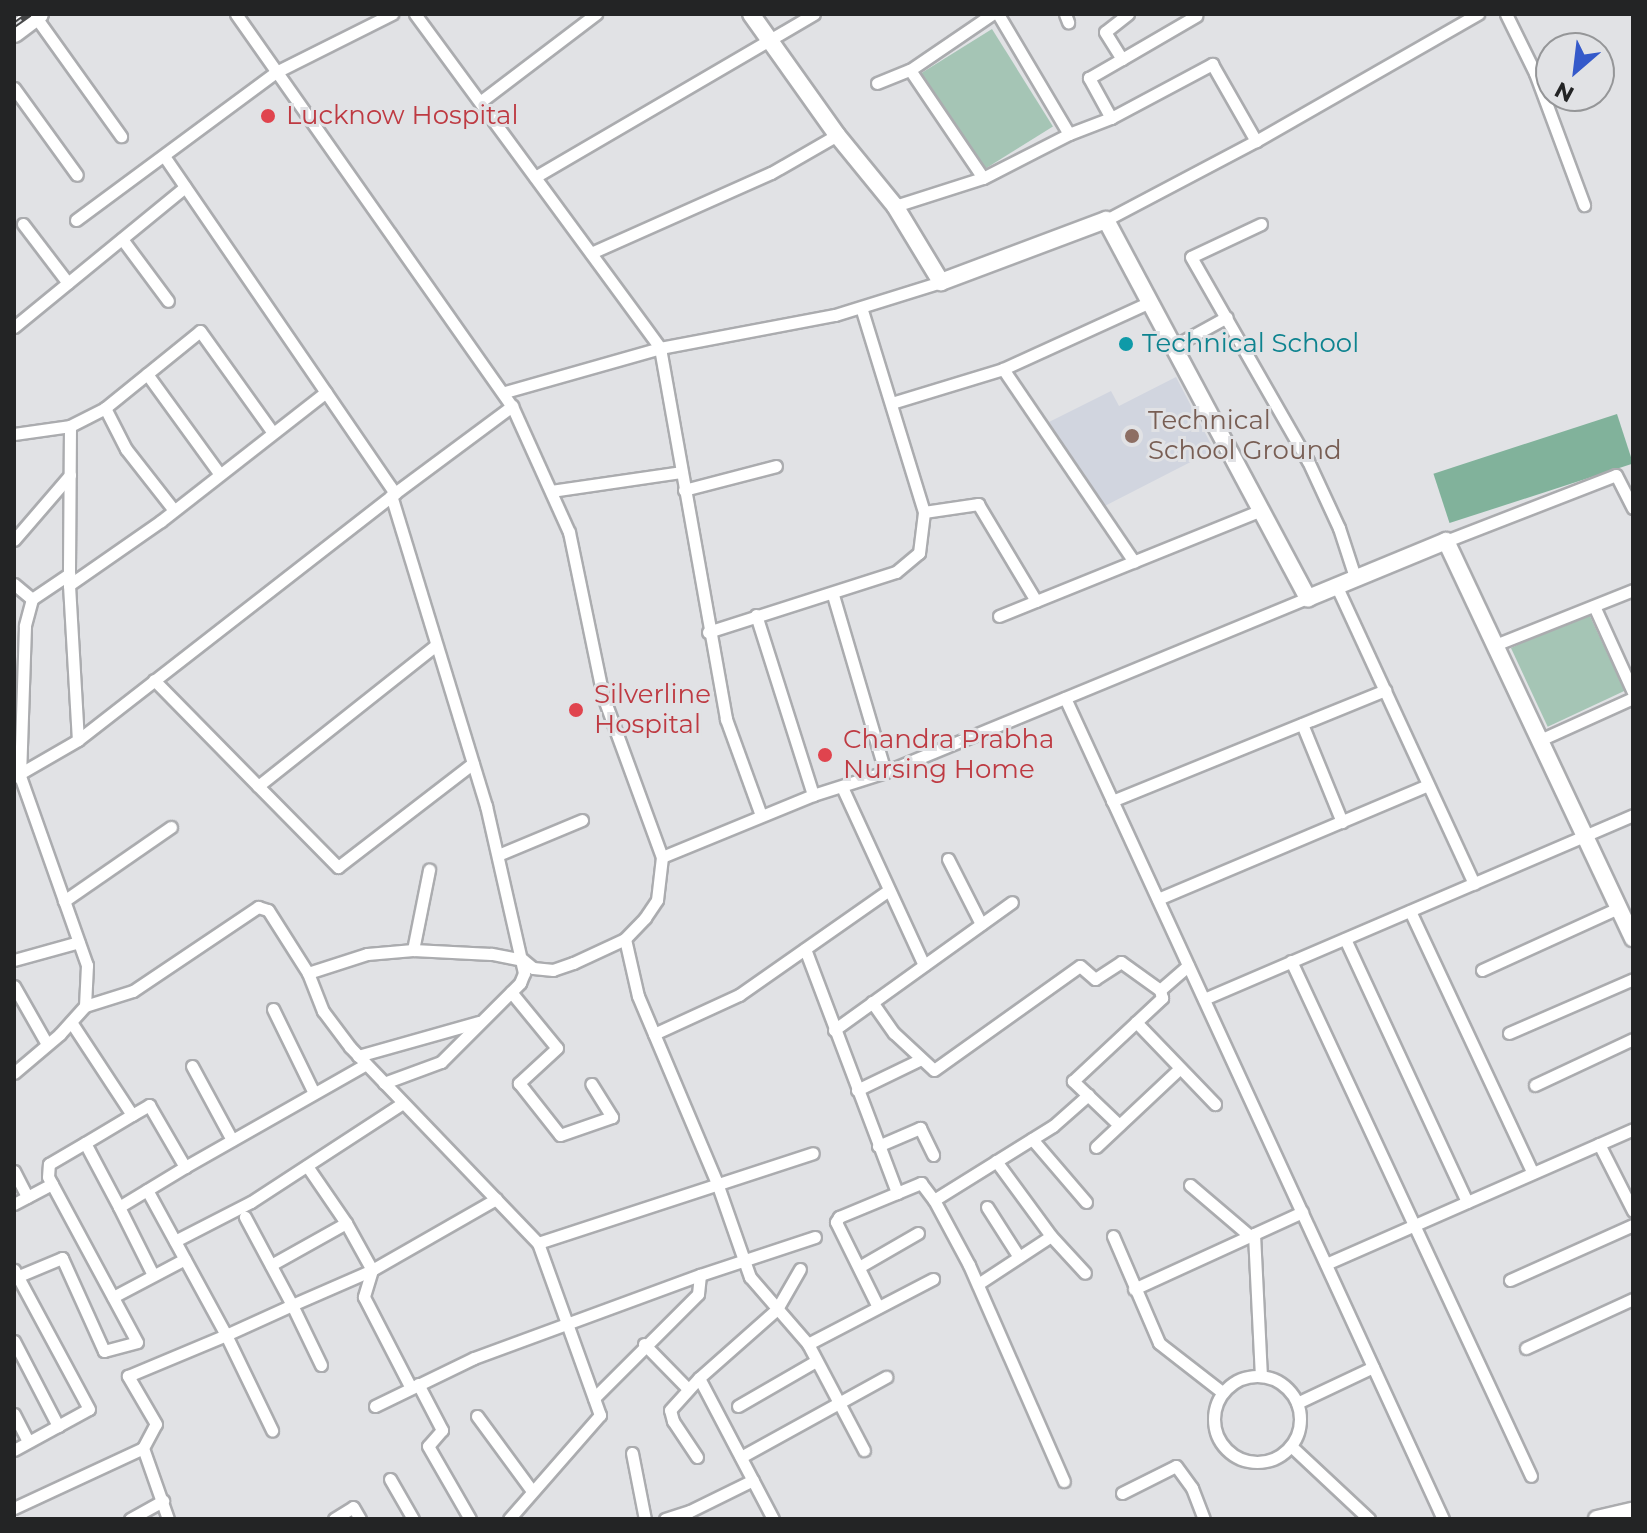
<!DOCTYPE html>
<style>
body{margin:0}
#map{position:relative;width:1647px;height:1533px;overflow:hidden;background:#e1e2e5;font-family:Montserrat,sans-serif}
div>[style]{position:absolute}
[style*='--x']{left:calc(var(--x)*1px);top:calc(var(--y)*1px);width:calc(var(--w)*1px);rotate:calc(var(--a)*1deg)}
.built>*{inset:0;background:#d1d5df}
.green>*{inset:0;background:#a5c5b5;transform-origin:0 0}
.forest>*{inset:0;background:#81b29b;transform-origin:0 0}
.roads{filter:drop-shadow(2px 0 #abacaf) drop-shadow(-2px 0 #abacaf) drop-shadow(0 2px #abacaf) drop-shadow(0 -2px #abacaf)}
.street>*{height:11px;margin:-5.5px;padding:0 5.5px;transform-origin:5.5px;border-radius:5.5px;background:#fff}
.street>.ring{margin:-5.5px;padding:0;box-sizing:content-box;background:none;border:11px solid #fff;border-radius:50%}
.secondary>*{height:16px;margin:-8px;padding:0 8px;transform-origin:8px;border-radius:8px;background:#fff}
.highway>*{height:20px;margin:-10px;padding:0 10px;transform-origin:10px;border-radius:10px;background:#fff}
.rail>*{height:6px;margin-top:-3px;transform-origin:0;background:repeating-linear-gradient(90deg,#e1e2e5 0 9px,#48494a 0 18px);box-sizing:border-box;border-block:2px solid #48494a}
.dots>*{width:22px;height:22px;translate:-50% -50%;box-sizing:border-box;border:4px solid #e1e2e5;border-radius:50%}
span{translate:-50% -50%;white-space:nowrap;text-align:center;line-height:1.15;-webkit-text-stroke:6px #e1e2e5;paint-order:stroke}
.health-label{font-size:26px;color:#be3a42}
.left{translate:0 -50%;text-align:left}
.culture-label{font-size:26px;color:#0d838f}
.education-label{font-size:26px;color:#785e54}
.frame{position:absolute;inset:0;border:16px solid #232425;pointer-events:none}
.north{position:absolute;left:1535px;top:32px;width:80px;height:80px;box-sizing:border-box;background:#e1e2e5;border:2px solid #959698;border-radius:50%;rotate:208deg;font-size:22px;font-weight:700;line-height:32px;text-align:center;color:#232425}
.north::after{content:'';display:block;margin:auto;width:28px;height:36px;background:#3459ca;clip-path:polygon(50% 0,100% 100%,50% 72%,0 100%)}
</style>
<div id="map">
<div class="built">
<div style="clip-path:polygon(1176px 377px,1214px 450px,1095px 511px,1049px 422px,1111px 391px,1119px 406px)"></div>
</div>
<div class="green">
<div style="left:992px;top:29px;width:115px;height:86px;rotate:58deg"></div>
<div style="left:1588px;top:612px;width:87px;height:85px;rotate:65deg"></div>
</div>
<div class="forest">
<div style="left:1617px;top:414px;width:52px;height:193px;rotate:72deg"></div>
</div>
<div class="roads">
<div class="street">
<div style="--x:236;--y:14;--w:479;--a:54.9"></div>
<div style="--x:512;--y:406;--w:138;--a:65.7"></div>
<div style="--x:569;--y:532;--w:167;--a:78.3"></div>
<div style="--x:603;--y:696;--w:171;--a:69.9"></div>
<div style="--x:662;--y:857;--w:43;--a:96.6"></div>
<div style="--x:657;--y:900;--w:22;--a:124"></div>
<div style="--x:645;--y:918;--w:29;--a:134"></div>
<div style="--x:625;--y:939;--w:57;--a:155.2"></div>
<div style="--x:573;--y:963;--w:21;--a:161"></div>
<div style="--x:553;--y:970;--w:20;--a:-174"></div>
<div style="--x:533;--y:968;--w:13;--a:-141"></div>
<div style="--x:523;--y:960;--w:33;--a:-169"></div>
<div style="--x:491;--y:954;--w:78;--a:-177.1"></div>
<div style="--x:413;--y:950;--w:46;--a:175"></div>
<div style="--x:367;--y:954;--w:62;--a:162.1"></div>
<div style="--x:415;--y:14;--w:414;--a:53.7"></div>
<div style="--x:660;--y:348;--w:377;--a:79.9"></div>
<div style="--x:726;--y:719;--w:102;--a:70"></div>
<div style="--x:998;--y:14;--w:139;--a:59.4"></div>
<div style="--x:1065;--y:14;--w:9;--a:69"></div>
<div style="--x:1128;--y:14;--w:29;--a:142"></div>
<div style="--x:1105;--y:32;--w:32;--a:58"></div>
<div style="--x:1122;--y:59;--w:86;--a:-30.2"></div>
<div style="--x:1506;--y:14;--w:66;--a:63.8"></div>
<div style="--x:1535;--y:73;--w:141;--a:69.6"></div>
<div style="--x:35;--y:16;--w:148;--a:54.4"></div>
<div style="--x:910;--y:70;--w:130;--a:55.9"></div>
<div style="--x:877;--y:83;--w:35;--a:-22"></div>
<div style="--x:910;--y:70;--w:99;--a:-34.3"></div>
<div style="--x:14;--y:88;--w:107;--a:54.1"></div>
<div style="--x:480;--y:102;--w:146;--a:-37.2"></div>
<div style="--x:1111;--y:118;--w:46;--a:-118.8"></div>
<div style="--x:1089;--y:78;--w:38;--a:-30"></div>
<div style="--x:164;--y:156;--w:409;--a:55.6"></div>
<div style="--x:535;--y:177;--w:323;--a:-30.3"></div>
<div style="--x:895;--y:206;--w:92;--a:-17.7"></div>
<div style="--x:983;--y:178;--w:97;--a:-27.1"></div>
<div style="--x:1069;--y:134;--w:45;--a:-20.9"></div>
<div style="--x:1111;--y:118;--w:115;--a:-28.1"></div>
<div style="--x:1212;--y:64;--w:89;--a:60.3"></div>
<div style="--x:76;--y:220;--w:249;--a:-36.5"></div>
<div style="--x:276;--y:72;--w:130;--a:-26.6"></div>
<div style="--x:1106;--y:220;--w:170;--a:-27.8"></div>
<div style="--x:1256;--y:141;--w:256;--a:-29.8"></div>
<div style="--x:23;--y:224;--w:74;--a:52.7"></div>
<div style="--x:1261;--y:224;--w:77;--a:154.8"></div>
<div style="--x:1191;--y:257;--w:235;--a:60.2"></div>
<div style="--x:1308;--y:461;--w:74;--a:65.2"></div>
<div style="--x:1339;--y:528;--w:52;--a:71.9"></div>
<div style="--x:122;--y:239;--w:77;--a:53.4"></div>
<div style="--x:591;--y:253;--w:197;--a:-24"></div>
<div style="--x:771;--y:173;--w:76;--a:-29.9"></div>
<div style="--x:14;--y:327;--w:221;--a:-39.3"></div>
<div style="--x:1174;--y:346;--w:60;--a:-28.7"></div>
<div style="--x:1003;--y:369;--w:233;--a:55.8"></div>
<div style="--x:147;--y:374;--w:122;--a:54"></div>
<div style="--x:505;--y:392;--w:161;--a:-15.8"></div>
<div style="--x:660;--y:348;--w:178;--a:-10.7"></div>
<div style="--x:835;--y:315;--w:111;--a:-17.3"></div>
<div style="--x:892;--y:403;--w:116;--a:-17"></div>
<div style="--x:1003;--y:369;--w:162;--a:-24.5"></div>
<div style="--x:105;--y:408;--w:46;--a:62.9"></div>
<div style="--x:126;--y:449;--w:76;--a:51.9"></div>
<div style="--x:70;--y:426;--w:159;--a:90.4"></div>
<div style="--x:69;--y:585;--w:155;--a:86.7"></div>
<div style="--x:14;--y:434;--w:57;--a:-8.1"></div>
<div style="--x:70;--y:426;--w:39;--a:-27"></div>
<div style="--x:105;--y:408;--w:122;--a:-39"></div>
<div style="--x:200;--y:331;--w:125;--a:54.4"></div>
<div style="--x:684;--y:490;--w:95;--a:-14.6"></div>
<div style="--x:551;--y:491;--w:131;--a:-8.3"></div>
<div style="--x:924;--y:512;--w:55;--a:-8.4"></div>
<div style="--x:978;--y:504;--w:113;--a:59.1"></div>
<div style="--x:14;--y:540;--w:86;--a:-49.3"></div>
<div style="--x:1446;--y:541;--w:182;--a:-21.2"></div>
<div style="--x:1616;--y:475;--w:37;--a:63"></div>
<div style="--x:14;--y:584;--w:23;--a:40"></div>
<div style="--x:32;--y:599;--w:28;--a:105"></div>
<div style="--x:25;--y:626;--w:150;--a:91.9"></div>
<div style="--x:20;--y:776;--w:201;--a:70.5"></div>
<div style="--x:87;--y:965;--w:41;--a:92.8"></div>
<div style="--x:85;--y:1006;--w:38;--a:132"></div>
<div style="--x:60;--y:1034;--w:60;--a:139.7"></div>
<div style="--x:69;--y:585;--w:112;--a:-34.8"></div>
<div style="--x:161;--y:521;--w:209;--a:-38"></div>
<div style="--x:1336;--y:585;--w:329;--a:65.2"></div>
<div style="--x:833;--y:595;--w:184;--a:73.6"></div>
<div style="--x:32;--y:599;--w:45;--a:-34"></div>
<div style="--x:1594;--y:606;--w:94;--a:65.6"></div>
<div style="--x:756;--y:615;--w:189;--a:72.4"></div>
<div style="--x:999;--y:616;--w:284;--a:-22"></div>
<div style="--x:708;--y:632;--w:197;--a:-17.7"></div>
<div style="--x:896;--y:572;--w:30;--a:-40"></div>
<div style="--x:919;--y:553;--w:41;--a:-83"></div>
<div style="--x:924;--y:512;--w:214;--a:-107.1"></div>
<div style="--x:436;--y:645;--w:227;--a:141.6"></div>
<div style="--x:258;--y:786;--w:114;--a:45.4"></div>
<div style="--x:338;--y:867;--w:170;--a:-37.6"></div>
<div style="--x:1495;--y:645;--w:149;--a:-21.7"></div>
<div style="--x:154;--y:680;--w:148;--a:45.5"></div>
<div style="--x:1065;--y:698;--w:904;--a:65.28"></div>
<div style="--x:1302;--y:724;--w:106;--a:67.8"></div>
<div style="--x:1540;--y:740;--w:102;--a:-24.3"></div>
<div style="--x:14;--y:777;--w:74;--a:-30"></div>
<div style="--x:78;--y:740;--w:397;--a:-37.9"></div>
<div style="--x:391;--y:496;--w:151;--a:-36.6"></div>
<div style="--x:842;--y:787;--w:196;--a:65.3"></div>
<div style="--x:1112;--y:801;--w:295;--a:-22.1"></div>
<div style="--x:498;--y:855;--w:91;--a:-22.6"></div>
<div style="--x:662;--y:857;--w:163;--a:-22.3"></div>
<div style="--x:813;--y:795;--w:76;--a:-17.7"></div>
<div style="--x:885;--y:772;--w:457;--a:-22.4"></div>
<div style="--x:948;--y:859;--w:73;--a:63.1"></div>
<div style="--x:1158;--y:899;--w:293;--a:-22.9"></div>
<div style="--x:64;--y:901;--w:130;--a:-34.7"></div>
<div style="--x:1410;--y:911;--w:289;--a:64.9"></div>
<div style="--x:625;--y:939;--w:58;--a:77.2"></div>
<div style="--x:638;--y:996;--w:203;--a:67.1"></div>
<div style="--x:717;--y:1183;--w:100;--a:70.7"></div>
<div style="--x:750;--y:1277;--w:89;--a:49.1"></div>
<div style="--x:808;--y:1344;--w:120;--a:62.2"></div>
<div style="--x:1345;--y:939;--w:290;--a:65.1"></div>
<div style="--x:805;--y:949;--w:261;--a:69.3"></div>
<div style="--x:413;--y:950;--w:82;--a:-78.7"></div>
<div style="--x:14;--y:960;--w:67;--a:-15.5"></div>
<div style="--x:1291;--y:961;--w:568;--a:65.01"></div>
<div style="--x:1482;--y:970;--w:149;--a:-24.5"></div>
<div style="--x:14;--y:986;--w:67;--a:60.4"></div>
<div style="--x:511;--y:992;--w:72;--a:50.6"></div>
<div style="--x:557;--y:1048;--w:52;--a:137.4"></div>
<div style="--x:519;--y:1083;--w:66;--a:51.7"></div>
<div style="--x:560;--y:1135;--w:55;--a:-19.1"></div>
<div style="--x:612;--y:1117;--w:39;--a:-122"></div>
<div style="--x:1204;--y:999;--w:467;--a:-23.2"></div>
<div style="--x:872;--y:1002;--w:38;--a:55"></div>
<div style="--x:894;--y:1033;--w:54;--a:42.8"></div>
<div style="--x:934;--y:1070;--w:179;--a:-35.5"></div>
<div style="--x:1080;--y:966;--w:20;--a:41"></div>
<div style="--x:1095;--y:979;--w:31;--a:-33"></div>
<div style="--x:1121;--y:962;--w:48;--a:35.7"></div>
<div style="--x:85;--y:1006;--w:50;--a:-17.4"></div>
<div style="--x:133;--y:991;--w:151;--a:-33.9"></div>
<div style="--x:258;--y:907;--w:10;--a:17"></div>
<div style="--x:268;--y:910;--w:75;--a:57.6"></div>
<div style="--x:308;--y:973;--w:41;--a:68.5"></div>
<div style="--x:323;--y:1011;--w:45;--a:53.1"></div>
<div style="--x:350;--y:1047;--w:272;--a:46.2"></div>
<div style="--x:538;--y:1243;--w:183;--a:70.2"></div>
<div style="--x:600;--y:1415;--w:138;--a:131.2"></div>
<div style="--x:273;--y:1009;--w:93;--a:64"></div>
<div style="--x:71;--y:1022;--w:111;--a:56.7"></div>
<div style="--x:132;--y:1115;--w:20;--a:-30"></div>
<div style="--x:149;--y:1105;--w:72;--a:59.9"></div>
<div style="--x:185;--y:1167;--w:77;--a:148.8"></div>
<div style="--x:119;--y:1207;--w:72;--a:-118"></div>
<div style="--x:85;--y:1143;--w:55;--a:-30.8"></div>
<div style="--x:1136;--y:1022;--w:114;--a:46.1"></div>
<div style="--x:834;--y:1030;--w:219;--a:-35.7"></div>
<div style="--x:1509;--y:1033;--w:135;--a:-23.5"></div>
<div style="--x:654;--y:1034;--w:94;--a:-24.6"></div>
<div style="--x:739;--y:995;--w:183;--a:-35"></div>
<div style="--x:358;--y:1056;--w:126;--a:-15.7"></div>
<div style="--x:192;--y:1066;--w:84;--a:61.6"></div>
<div style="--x:384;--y:1083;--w:61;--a:-20.2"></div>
<div style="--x:441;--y:1062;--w:112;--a:-45"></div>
<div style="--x:520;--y:983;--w:11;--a:-68"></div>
<div style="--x:524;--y:973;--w:171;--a:-102.8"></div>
<div style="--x:486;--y:806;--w:324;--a:-107"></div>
<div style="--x:1535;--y:1085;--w:108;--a:-25.1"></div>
<div style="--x:857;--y:1090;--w:71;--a:-25.8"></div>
<div style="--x:1119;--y:1125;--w:64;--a:-136.3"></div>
<div style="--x:1073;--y:1081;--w:122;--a:-43"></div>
<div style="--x:1162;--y:998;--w:8;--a:-104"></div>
<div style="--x:1160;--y:990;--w:37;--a:-41"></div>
<div style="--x:1032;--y:1139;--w:83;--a:49.4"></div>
<div style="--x:1599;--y:1144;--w:75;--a:63.1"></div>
<div style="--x:878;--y:1146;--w:46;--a:-23.2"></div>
<div style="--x:920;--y:1128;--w:30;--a:64"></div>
<div style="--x:1096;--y:1147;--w:115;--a:-43.2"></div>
<div style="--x:996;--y:1161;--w:93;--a:53.7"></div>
<div style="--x:1051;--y:1236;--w:50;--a:47.4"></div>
<div style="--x:307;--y:1166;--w:69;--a:55.6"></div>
<div style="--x:185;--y:1167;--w:208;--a:-29.6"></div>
<div style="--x:14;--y:1171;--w:29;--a:63"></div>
<div style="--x:1190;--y:1185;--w:79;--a:40.4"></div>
<div style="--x:147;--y:1190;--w:165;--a:61.4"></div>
<div style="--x:226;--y:1335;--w:72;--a:-24.4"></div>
<div style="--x:292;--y:1305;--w:100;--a:-118.1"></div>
<div style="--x:934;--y:1200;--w:140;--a:-31.9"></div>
<div style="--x:1053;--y:1126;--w:47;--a:-41.5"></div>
<div style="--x:14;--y:1204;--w:43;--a:-27.8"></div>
<div style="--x:119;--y:1207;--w:76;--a:63.4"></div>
<div style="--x:987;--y:1207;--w:59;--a:57.4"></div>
<div style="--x:1254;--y:1234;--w:142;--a:87.2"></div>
<div style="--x:1113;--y:1236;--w:116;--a:66.7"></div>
<div style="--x:1159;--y:1343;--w:80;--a:37.9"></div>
<div style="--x:175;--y:1241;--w:85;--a:-27.2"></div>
<div style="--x:251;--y:1202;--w:181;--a:-33.1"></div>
<div style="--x:538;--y:1243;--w:289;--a:-18.1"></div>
<div style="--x:1326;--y:1264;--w:335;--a:-23.7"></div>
<div style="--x:271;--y:1265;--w:86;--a:-29.2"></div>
<div style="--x:346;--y:1223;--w:54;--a:61"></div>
<div style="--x:372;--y:1270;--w:28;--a:107"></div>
<div style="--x:364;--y:1297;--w:102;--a:62.7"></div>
<div style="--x:859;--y:1267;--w:68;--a:-30"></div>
<div style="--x:14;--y:1278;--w:52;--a:-22.6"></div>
<div style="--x:62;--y:1258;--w:102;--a:65.7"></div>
<div style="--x:104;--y:1351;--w:34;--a:-15"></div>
<div style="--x:137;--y:1342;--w:187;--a:-118.3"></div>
<div style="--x:48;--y:1177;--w:13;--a:-86"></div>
<div style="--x:49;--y:1164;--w:42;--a:-30.3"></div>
<div style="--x:1510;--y:1280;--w:135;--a:-24.1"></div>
<div style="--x:978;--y:1284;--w:87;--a:-33.3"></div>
<div style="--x:1134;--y:1289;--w:185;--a:-24.6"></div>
<div style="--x:113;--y:1297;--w:81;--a:-27.8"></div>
<div style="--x:878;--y:1307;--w:95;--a:-116.3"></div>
<div style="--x:836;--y:1222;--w:6;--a:-59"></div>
<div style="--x:839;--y:1217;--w:89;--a:-22.5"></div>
<div style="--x:921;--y:1183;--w:21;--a:53"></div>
<div style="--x:934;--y:1200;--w:74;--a:61.7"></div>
<div style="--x:969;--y:1265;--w:236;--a:66.3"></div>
<div style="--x:14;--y:1341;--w:96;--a:62.6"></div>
<div style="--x:644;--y:1344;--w:63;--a:45.6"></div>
<div style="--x:808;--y:1344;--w:141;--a:-27.5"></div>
<div style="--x:1526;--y:1348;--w:118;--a:-24.6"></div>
<div style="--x:321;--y:1365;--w:67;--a:-115.8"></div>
<div style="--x:292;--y:1305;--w:87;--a:-23.6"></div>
<div style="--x:372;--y:1270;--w:143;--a:-29.8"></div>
<div class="ring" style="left:1214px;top:1376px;width:75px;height:75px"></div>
<div style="--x:699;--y:1378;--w:159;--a:62.3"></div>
<div style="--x:418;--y:1384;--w:52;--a:62.4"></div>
<div style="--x:442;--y:1430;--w:21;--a:131"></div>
<div style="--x:428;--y:1446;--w:84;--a:60.1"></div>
<div style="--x:594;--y:1398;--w:147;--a:-45"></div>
<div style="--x:698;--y:1294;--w:19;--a:-84"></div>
<div style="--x:1297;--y:1403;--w:84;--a:-25.3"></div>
<div style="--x:375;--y:1406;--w:110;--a:-25.9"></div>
<div style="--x:474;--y:1358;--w:241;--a:-20.2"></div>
<div style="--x:700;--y:1275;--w:121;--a:-18.3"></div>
<div style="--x:738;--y:1406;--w:90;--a:-30"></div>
<div style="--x:14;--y:1414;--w:31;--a:63"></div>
<div style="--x:477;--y:1416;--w:93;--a:53.7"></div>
<div style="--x:1291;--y:1446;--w:107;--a:43.1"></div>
<div style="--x:143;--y:1448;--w:75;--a:70.6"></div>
<div style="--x:14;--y:1450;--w:85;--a:-28.7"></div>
<div style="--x:89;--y:1409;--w:158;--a:-118.3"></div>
<div style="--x:632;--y:1453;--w:67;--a:78.9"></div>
<div style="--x:697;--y:1457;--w:43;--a:-123.7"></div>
<div style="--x:673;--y:1421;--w:11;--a:-105"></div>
<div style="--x:670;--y:1410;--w:43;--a:-47.8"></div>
<div style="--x:699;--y:1378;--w:104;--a:-41.5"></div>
<div style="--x:777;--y:1309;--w:46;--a:-60.1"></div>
<div style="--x:741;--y:1457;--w:166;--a:-28.9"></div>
<div style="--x:390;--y:1479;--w:46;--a:60.1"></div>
<div style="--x:1122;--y:1493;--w:60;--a:-26.6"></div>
<div style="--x:1176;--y:1466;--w:27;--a:54"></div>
<div style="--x:1192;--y:1488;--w:33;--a:69"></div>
<div style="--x:14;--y:1508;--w:142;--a:-24.9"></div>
<div style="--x:143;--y:1448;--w:27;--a:-62"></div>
<div style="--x:156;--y:1424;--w:56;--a:-120.3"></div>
<div style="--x:128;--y:1376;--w:106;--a:-22.7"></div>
<div style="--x:226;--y:1335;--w:106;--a:64.2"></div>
<div style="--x:130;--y:1519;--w:38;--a:-29"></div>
<div style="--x:334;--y:1519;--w:22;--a:-32"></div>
<div style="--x:353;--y:1507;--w:14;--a:60"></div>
<div style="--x:665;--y:1519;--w:26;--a:-18"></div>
<div style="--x:690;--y:1511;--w:70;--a:-26.2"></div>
</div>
<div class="secondary">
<div style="--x:751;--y:14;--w:148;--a:54.6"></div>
<div style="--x:837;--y:135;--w:92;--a:50.8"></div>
<div style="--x:895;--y:206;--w:89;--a:58.8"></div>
<div style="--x:941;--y:282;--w:176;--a:-20.6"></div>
<div style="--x:1106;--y:220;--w:429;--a:61.9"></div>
<div style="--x:1308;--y:598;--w:149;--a:-22.4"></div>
<div style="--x:1446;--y:541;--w:439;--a:64.8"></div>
<div style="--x:1597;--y:1519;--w:37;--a:-13"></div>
</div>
<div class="highway">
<div style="--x:14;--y:32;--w:30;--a:-37"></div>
</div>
</div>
<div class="rail">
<div style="--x:14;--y:25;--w:19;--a:-35"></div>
</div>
<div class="dots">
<div style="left:268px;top:116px;background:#e0444e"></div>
<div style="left:1126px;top:344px;background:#0f9aa8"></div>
<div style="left:1132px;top:436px;background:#8d6e63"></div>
<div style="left:576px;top:710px;background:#e0444e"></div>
<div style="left:825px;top:755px;background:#e0444e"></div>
</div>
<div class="health-label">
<span class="left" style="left:286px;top:116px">Lucknow Hospital</span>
<span class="left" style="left:594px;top:710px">Silverline<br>Hospital</span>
<span class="left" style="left:843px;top:755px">Chandra Prabha<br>Nursing Home</span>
</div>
<div class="culture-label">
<span class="left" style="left:1142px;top:344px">Technical School</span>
</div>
<div class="education-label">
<span class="left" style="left:1148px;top:436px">Technical<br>School Ground</span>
</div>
<div class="frame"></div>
<div class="north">N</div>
</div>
